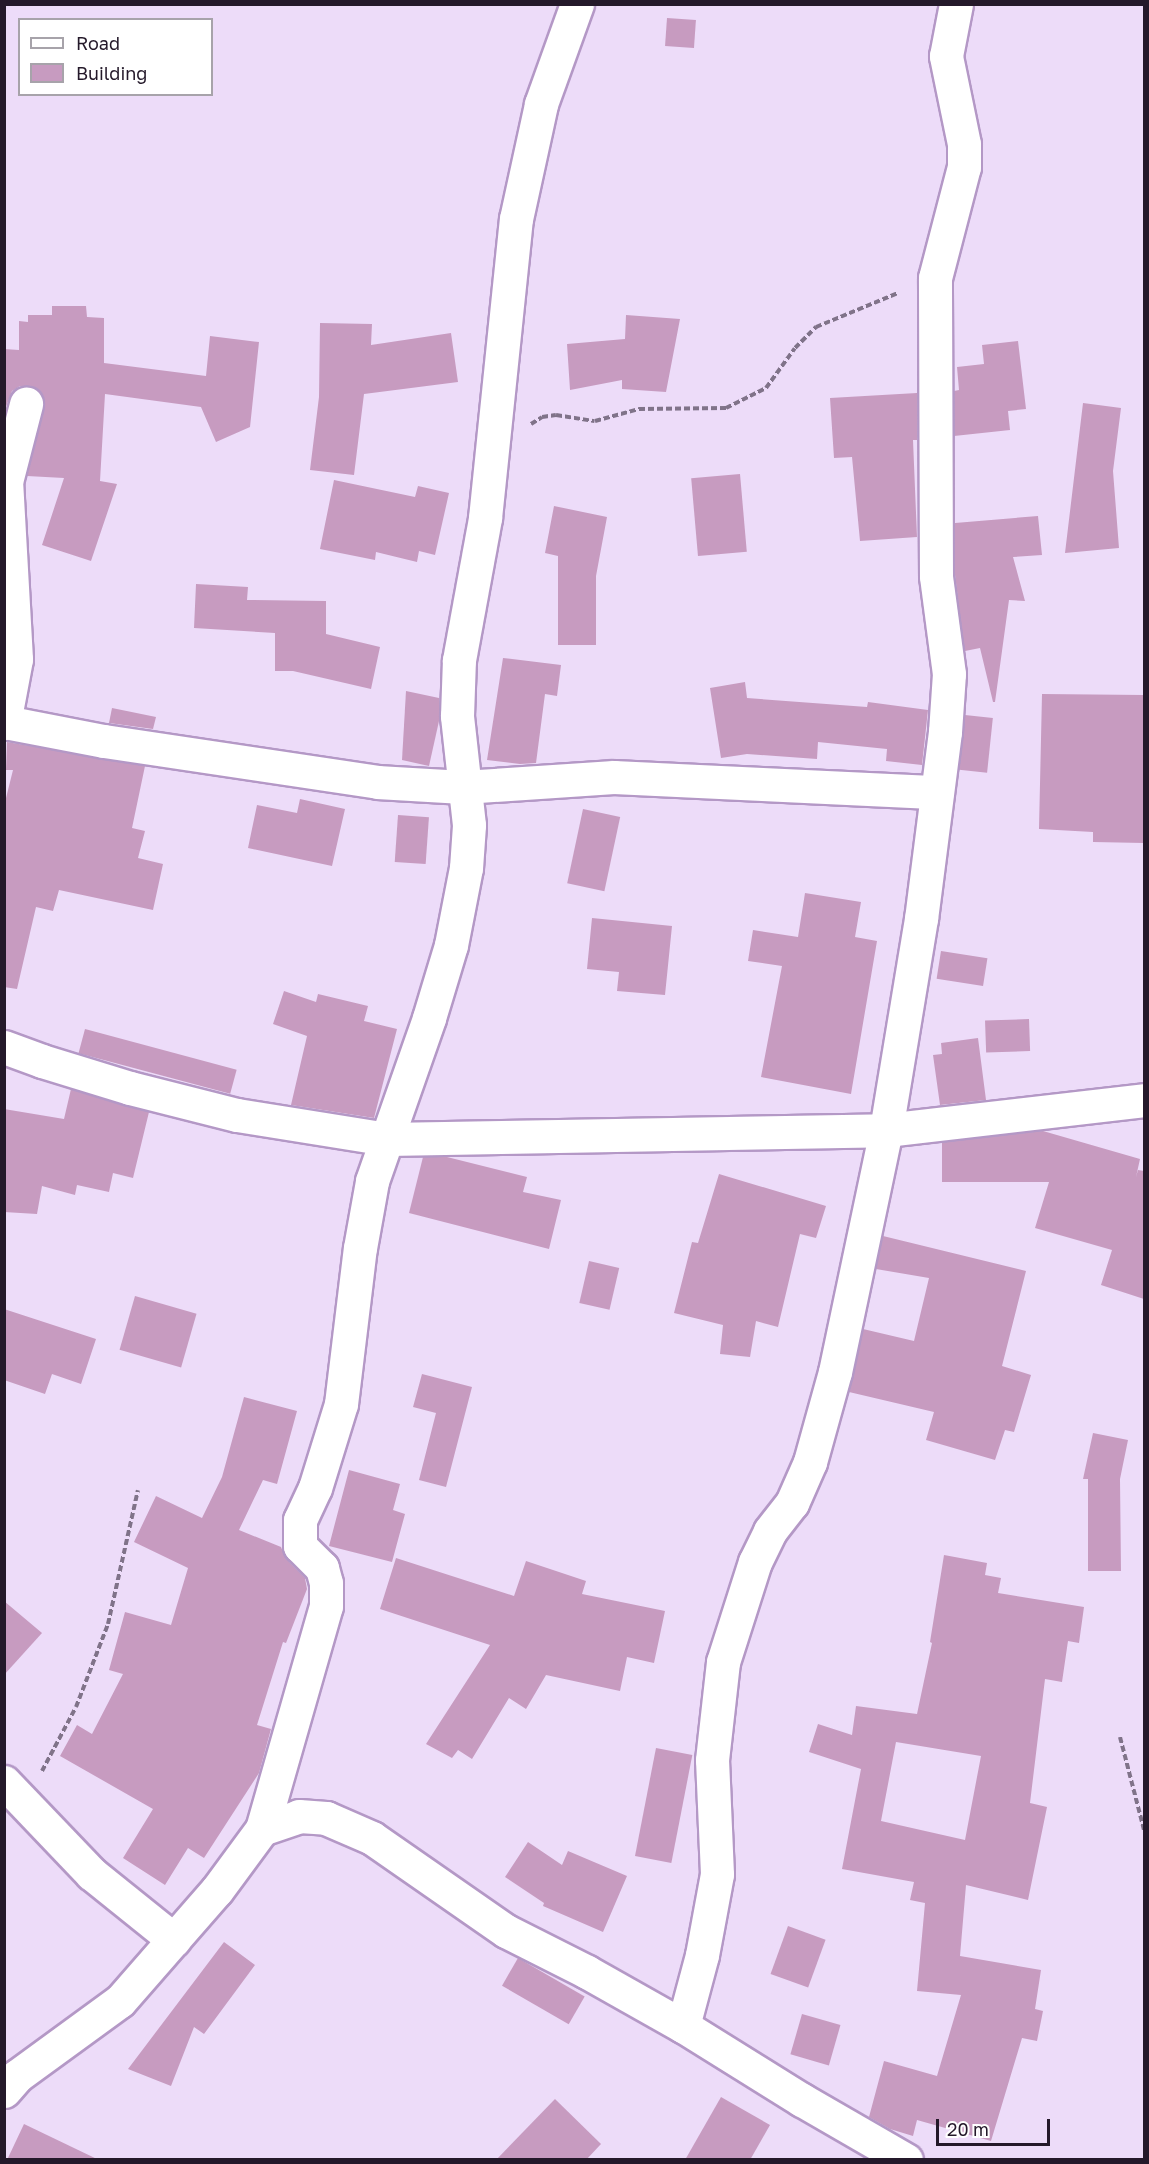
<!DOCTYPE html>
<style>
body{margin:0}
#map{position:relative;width:1149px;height:2164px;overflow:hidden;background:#eddcf9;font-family:"Golos Text",sans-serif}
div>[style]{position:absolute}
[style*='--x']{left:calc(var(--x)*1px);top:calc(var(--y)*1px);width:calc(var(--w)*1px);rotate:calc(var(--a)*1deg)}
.building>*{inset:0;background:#c79bc0;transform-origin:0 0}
.path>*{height:4px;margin-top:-2px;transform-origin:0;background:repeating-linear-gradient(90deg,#807389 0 6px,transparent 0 9px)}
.roads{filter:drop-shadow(2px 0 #b498c6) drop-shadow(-2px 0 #b498c6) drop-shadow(0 2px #b498c6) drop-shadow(0 -2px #b498c6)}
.minor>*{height:33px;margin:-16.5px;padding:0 16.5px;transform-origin:16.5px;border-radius:16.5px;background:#fff}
span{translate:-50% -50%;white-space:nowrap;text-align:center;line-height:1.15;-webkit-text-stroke:6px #fff;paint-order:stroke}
.frame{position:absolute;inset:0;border:6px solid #24192a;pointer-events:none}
.legend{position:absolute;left:18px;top:18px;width:195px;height:78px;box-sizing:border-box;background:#fff;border:2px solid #a7a3aa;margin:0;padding:8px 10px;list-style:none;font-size:18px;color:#24192a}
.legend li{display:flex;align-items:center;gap:12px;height:30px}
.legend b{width:30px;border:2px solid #a7a3aa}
.scale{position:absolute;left:936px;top:2119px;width:114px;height:27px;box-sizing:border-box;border:3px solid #24192a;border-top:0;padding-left:8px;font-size:18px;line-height:21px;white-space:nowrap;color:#24192a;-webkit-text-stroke:4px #fff;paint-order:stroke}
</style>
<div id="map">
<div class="building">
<div style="left:667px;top:18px;width:29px;height:28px;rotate:4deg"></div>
<div style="clip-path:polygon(52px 306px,86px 306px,87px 317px,104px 318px,104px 363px,206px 376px,210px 336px,259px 342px,250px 427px,216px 442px,201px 407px,105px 394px,100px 481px,117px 484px,91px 561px,42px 545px,64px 478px,27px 476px,44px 409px,44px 398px,39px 390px,31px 386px,20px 386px,12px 391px,4px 412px,4px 349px,19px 350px,19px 321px,28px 322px,28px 315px,52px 315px)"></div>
<div style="clip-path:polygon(626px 315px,680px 319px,666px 392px,622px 389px,622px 380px,570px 390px,567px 344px,625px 339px)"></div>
<div style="clip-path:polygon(320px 323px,372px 324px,371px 345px,451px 333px,458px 382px,364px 394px,354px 475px,310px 470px,319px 397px)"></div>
<div style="clip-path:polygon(1018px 341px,1026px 409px,1008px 411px,1010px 430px,954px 436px,954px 391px,959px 390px,957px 367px,984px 364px,982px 345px)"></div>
<div style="clip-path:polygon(917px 393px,917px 440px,913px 440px,917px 537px,860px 541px,852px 457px,834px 458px,830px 398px)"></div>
<div style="clip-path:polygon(1083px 403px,1121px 408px,1113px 471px,1119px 548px,1065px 553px)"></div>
<div style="left:740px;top:474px;width:78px;height:49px;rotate:85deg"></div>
<div style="clip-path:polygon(334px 480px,415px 497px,418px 486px,449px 493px,435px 555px,419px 551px,417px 562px,376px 552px,375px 560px,320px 549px)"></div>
<div style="clip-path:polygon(554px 506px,607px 517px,596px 576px,596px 645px,558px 645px,558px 556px,545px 553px)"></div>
<div style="clip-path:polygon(1038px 516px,1042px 555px,1013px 557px,1025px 601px,1009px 600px,995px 702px,993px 702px,980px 648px,965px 651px,964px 647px,955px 575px,955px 523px)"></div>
<div style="clip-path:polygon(196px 584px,248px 587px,247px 600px,326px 601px,326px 634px,380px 647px,371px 689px,293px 671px,275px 671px,275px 633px,194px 628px)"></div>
<div style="clip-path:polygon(503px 658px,561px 665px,557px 696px,545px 694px,536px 763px,520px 764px,487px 760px)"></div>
<div style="clip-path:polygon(745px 682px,747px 698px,867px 707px,868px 702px,928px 710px,922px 765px,886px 761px,887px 749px,818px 742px,817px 759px,747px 754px,721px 758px,710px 688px)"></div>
<div style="clip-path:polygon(406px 691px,439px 698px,439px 721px,429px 766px,402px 760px)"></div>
<div style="clip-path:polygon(1042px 694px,1144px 695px,1144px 843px,1093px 842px,1093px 832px,1039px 829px)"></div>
<div style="clip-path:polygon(112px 708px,156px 717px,153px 729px,109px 723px)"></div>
<div style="left:965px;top:715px;width:28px;height:55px;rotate:6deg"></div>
<div style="clip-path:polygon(7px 742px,145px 766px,132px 828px,145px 831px,138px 858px,163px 864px,153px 910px,59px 890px,53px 911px,36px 907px,17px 989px,4px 987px,4px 806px,13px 770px,6px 770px)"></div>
<div style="clip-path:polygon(300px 799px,345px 809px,332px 866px,248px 848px,257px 805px,297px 813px)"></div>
<div style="left:583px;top:809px;width:38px;height:76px;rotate:12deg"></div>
<div style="left:398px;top:815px;width:31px;height:47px;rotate:4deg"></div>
<div style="clip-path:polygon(805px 893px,861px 902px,855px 937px,877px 941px,851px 1094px,761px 1077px,782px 966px,748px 961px,753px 930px,798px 937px)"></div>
<div style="clip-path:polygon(592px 918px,672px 926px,665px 995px,617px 991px,619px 972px,587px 969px)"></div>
<div style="left:941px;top:951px;width:47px;height:28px;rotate:9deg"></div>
<div style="clip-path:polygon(284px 991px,316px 1002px,318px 994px,368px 1006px,364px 1021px,397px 1029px,374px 1118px,291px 1105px,307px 1036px,273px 1024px)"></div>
<div style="left:1029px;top:1019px;width:32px;height:44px;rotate:88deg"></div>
<div style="left:85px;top:1029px;width:157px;height:25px;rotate:15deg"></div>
<div style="clip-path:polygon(978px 1038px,986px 1100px,940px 1105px,933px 1055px,942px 1054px,941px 1043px)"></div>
<div style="clip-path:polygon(71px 1089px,149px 1112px,133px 1178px,113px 1173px,109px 1192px,77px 1185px,75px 1195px,42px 1186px,37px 1214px,4px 1212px,4px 1109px,64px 1119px)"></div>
<div style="clip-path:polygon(1043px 1131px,1140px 1159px,1136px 1177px,1138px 1170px,1144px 1171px,1144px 1299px,1101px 1285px,1112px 1250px,1035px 1228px,1049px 1182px,942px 1182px,942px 1142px)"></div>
<div style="clip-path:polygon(423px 1157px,447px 1157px,527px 1177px,523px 1192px,561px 1200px,549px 1249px,409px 1213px)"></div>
<div style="clip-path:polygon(719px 1174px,826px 1206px,816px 1238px,800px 1234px,778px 1327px,756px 1321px,750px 1357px,720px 1354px,723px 1325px,674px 1313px,692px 1242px,698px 1243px)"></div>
<div style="clip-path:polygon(883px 1236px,1026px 1271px,1002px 1366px,1031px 1375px,1014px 1432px,1005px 1430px,995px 1460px,926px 1440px,934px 1412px,849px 1392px,863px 1329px,914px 1341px,929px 1278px,876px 1269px)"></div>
<div style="left:589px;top:1261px;width:31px;height:43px;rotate:13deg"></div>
<div style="left:135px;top:1296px;width:64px;height:56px;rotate:16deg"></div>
<div style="clip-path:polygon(4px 1309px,96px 1339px,81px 1384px,52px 1374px,45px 1394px,4px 1380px)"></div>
<div style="clip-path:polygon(422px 1374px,472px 1387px,446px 1487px,419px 1480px,436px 1413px,413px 1407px)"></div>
<div style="clip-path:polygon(244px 1397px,297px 1411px,277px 1484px,263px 1480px,239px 1530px,281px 1547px,286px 1559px,305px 1578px,307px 1589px,286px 1643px,283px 1642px,257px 1725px,271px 1729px,259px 1773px,204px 1858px,188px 1848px,165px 1885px,123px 1858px,153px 1809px,60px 1756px,77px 1725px,92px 1734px,123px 1674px,109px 1670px,125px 1612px,171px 1625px,188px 1568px,134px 1542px,156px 1496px,202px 1518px,222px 1477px)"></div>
<div style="clip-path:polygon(1093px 1433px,1128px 1440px,1120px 1479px,1121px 1571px,1088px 1571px,1088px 1479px,1083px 1479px)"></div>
<div style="clip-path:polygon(349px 1470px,400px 1484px,393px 1510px,405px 1514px,392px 1562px,329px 1546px)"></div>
<div style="clip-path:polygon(evenodd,944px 1555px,987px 1563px,985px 1575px,1001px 1578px,998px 1593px,1084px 1607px,1079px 1643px,1068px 1641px,1062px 1682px,1045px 1679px,1030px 1803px,1047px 1807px,1028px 1900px,966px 1885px,960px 1956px,1041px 1970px,1035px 2009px,1043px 2011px,1037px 2041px,1022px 2038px,991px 2141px,917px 2120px,913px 2136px,890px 2129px,869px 2117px,884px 2061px,937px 2076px,961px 1995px,917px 1991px,925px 1903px,910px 1900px,914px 1882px,842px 1869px,861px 1769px,809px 1752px,818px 1724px,852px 1735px,856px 1706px,917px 1714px,932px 1643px,930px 1642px,944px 1555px,896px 1742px,981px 1756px,965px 1840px,881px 1821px,896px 1742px)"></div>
<div style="clip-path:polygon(396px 1558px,514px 1596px,526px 1561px,586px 1581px,582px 1594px,665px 1611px,654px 1663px,627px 1657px,620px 1691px,546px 1675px,526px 1709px,509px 1698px,472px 1759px,458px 1750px,452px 1758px,426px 1744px,490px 1645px,380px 1609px)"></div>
<div style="clip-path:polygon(4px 1601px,42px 1633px,4px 1675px)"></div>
<div style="left:656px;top:1748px;width:37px;height:110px;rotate:11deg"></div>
<div style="clip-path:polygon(528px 1842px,562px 1865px,568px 1851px,627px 1876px,603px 1932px,543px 1906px,544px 1903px,505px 1877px)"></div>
<div style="left:788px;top:1926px;width:40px;height:51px;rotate:20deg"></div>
<div style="clip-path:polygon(224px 1942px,255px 1965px,204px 2034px,194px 2027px,171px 2086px,128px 2069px)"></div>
<div style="left:518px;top:1958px;width:77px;height:32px;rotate:30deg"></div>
<div style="left:802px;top:2014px;width:40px;height:42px;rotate:16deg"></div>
<div style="clip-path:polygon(721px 2097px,770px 2125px,750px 2160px,685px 2160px)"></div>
<div style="clip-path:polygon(555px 2099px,601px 2144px,586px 2160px,496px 2160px)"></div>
<div style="clip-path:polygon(24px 2124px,99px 2160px,7px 2160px)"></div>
</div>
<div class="path">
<div style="--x:531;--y:424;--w:13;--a:-32"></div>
<div style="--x:542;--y:417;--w:14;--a:-8"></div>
<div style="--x:556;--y:415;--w:39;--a:9"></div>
<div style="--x:595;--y:421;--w:46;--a:-15.3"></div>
<div style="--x:639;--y:409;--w:87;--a:-0.7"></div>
<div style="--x:726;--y:408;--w:45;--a:-26.6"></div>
<div style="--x:766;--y:388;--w:49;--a:-54.1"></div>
<div style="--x:795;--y:348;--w:30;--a:-45"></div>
<div style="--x:816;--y:327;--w:89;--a:-22.5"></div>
<div style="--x:1120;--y:1737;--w:96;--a:75.5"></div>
<div style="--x:42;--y:1771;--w:72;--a:-62"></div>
<div style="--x:76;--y:1707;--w:89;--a:-68.9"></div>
<div style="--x:108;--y:1624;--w:137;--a:-77.4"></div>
</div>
<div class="roads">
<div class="minor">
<div style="--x:5;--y:722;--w:101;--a:10.9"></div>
<div style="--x:104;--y:741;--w:276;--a:8.5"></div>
<div style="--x:377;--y:782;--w:86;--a:3.3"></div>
<div style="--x:463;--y:787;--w:151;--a:-3.8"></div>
<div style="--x:614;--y:777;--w:323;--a:2.7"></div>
<div style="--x:4;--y:723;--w:65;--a:-79.4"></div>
<div style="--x:16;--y:659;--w:177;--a:-93.2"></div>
<div style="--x:6;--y:482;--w:81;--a:-75.6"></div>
<div style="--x:4;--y:1047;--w:40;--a:20.2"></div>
<div style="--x:42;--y:1061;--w:92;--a:17.1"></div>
<div style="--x:130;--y:1088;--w:110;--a:14.2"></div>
<div style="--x:237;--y:1115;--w:152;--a:9.1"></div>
<div style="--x:387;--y:1139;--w:499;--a:-1"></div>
<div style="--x:886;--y:1130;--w:260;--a:-6.6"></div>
<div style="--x:4;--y:1782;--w:127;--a:46.3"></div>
<div style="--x:92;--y:1874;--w:105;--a:38.8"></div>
<div style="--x:262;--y:1829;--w:232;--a:-74"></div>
<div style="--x:326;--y:1606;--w:23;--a:-90"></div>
<div style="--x:326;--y:1583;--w:16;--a:-105"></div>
<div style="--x:322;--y:1568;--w:31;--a:-135"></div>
<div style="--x:300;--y:1546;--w:26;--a:-90"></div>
<div style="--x:300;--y:1520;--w:35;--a:-65"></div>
<div style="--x:315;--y:1488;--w:88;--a:-72.8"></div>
<div style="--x:341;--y:1404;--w:157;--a:-83.1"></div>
<div style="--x:360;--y:1248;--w:68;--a:-79.8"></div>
<div style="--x:372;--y:1181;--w:173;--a:-70.7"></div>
<div style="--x:429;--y:1018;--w:76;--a:-73.2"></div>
<div style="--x:451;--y:945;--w:78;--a:-79"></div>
<div style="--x:466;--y:868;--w:43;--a:-86"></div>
<div style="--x:469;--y:825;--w:110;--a:-96.3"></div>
<div style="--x:457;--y:716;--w:56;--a:-88"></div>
<div style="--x:459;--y:660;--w:144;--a:-79.6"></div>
<div style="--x:485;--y:518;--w:301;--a:-84.1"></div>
<div style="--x:516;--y:219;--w:118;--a:-77.7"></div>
<div style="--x:541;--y:104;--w:106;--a:-70.2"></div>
<div style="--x:683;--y:2026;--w:73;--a:-75"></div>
<div style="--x:702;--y:1955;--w:82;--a:-79.5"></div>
<div style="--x:717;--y:1874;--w:114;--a:-92.5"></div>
<div style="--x:712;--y:1760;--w:99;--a:-83.6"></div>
<div style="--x:723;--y:1662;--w:105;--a:-72.3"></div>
<div style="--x:755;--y:1562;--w:34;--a:-64"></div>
<div style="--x:770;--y:1531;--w:36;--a:-52"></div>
<div style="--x:792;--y:1503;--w:45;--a:-66.3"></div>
<div style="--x:810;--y:1462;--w:93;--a:-74.5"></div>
<div style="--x:835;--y:1372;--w:247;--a:-78.1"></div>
<div style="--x:886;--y:1130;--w:214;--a:-80.6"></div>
<div style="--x:921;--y:919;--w:189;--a:-82.7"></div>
<div style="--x:945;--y:732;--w:58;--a:-86.1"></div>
<div style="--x:949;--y:674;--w:99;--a:-97.6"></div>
<div style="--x:936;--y:576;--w:298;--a:-90.2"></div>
<div style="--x:935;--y:278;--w:115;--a:-75.4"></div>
<div style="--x:964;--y:167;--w:23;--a:-90"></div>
<div style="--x:964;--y:144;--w:90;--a:-101.6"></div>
<div style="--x:946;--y:56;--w:53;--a:-79.1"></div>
<div style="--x:4;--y:2091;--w:20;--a:-49"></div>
<div style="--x:17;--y:2076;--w:127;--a:-36.1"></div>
<div style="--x:120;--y:2001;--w:147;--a:-48.9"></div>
<div style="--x:217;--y:1890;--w:76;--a:-53.6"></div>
<div style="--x:262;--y:1829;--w:39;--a:-19"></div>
<div style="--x:299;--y:1816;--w:27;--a:4"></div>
<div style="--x:326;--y:1818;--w:50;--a:23.5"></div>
<div style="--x:372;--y:1838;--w:163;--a:34.8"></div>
<div style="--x:506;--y:1931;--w:91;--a:26.8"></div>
<div style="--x:587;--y:1972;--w:110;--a:29.4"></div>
<div style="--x:683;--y:2026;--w:140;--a:31.9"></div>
<div style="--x:802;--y:2100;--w:120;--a:30"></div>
</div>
</div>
<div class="frame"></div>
<ul class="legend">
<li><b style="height:8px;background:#fff"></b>Road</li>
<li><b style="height:16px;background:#c79bc0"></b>Building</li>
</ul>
<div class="scale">20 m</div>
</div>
